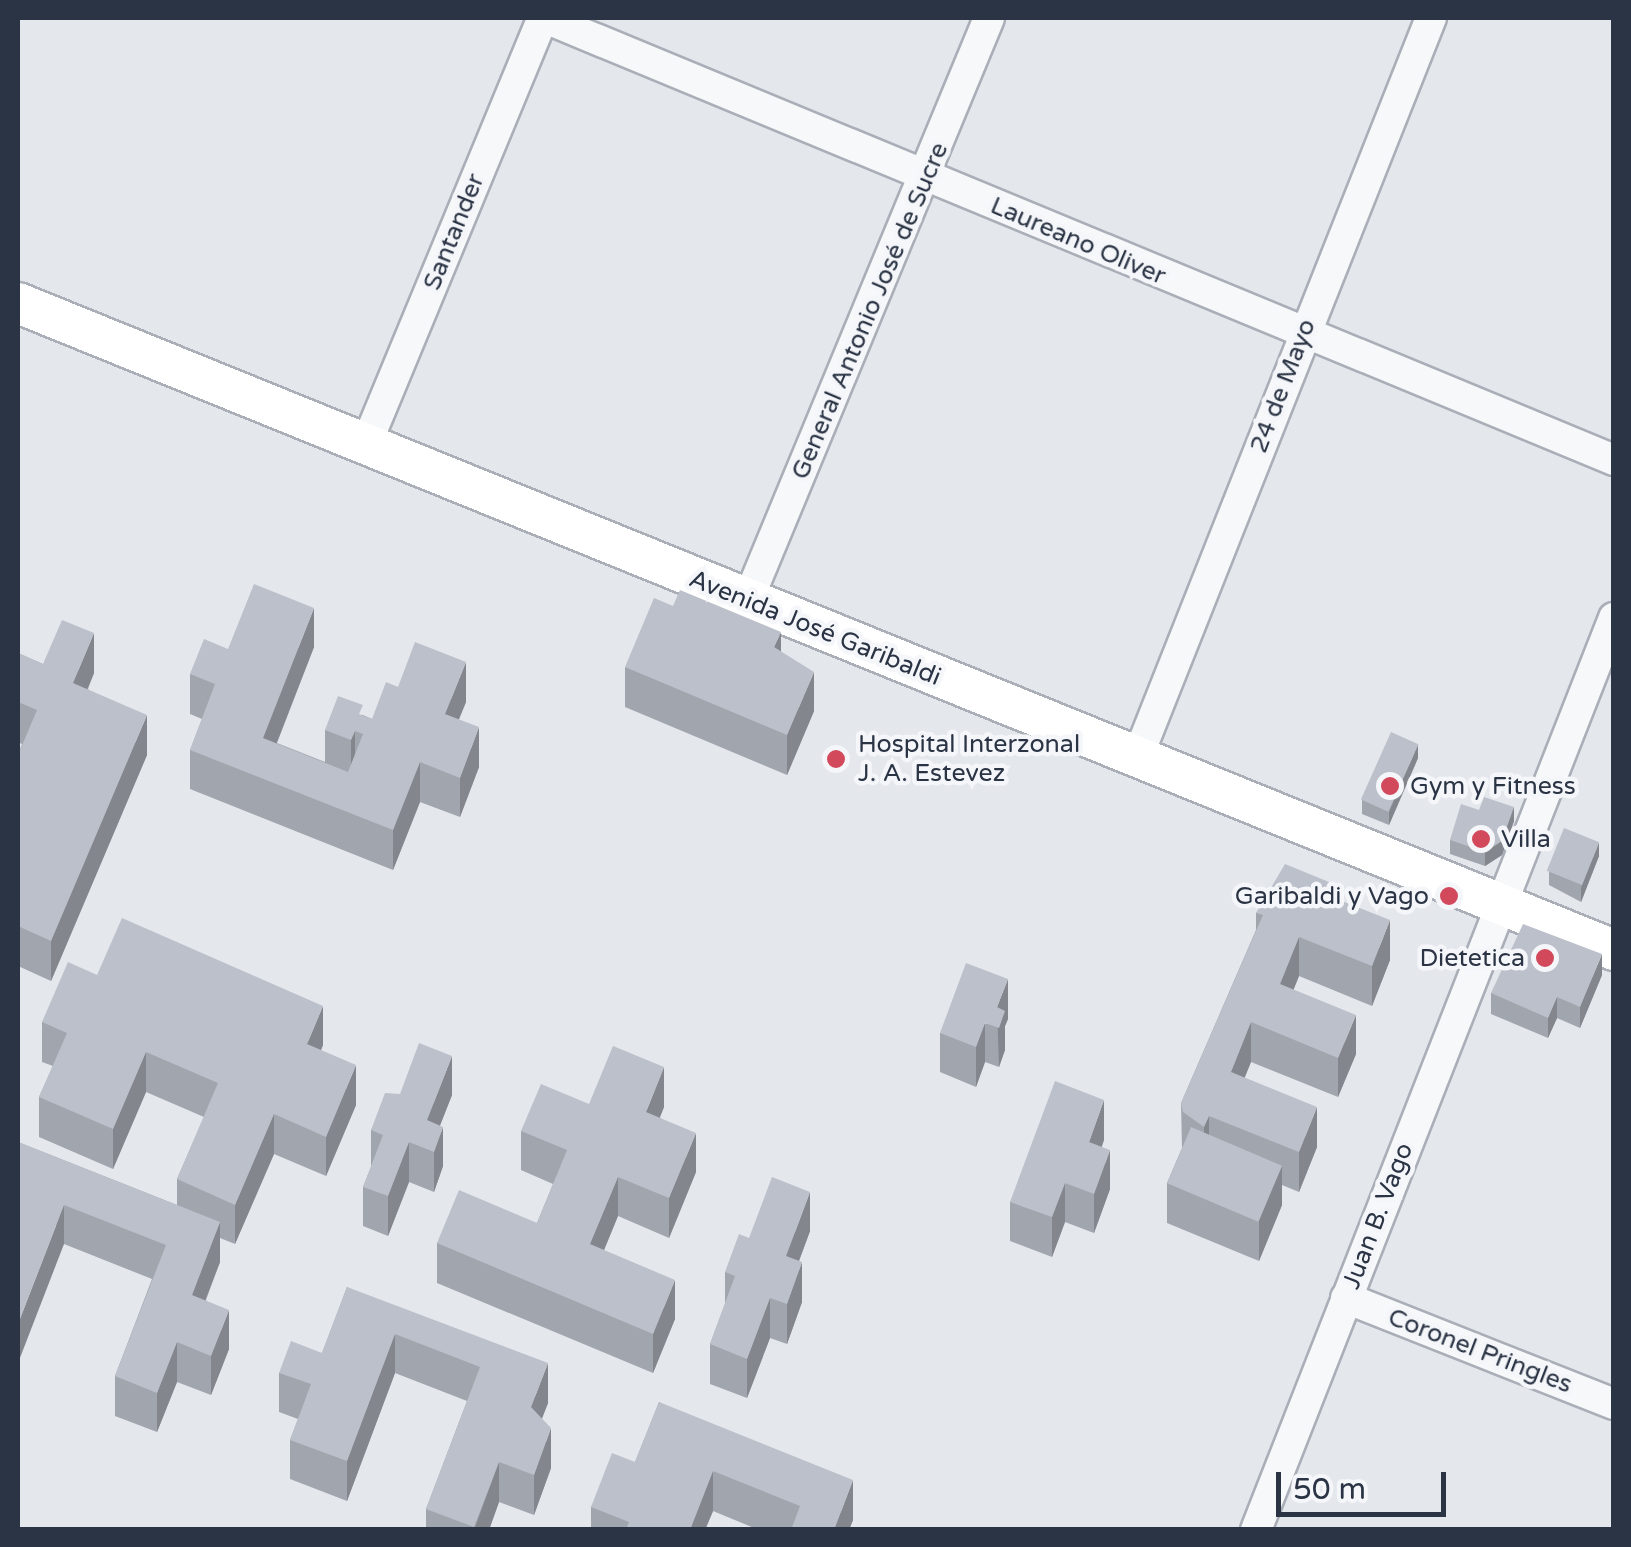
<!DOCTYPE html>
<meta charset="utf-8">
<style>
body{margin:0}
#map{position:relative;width:1631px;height:1547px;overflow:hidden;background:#e4e7ec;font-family:"Varela Round",sans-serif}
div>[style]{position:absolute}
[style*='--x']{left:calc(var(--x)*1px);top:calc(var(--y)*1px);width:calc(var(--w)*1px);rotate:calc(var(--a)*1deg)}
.roads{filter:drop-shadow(2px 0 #a9aeb7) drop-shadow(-2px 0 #a9aeb7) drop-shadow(0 2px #a9aeb7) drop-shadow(0 -2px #a9aeb7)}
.minor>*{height:30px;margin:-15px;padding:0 15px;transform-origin:15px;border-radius:15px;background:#f7f8fa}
.major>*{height:40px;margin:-20px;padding:0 20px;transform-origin:20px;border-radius:20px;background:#fff}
.wall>*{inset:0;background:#a1a5ae}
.shaded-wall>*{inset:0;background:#83868d}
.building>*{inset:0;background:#bbc0ca;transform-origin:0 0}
.dots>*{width:28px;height:28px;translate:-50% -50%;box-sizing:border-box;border:5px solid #f4f6f9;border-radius:50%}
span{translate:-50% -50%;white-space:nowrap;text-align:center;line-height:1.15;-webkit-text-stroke:9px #f4f6f9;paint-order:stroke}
.street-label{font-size:25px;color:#2b3445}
.poi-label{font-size:25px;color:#2b3445}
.left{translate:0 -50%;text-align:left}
.right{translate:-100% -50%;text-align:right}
.frame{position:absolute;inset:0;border:20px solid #2b3445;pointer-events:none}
.scale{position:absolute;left:1276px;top:1472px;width:170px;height:45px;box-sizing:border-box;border:5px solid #2b3445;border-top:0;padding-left:12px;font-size:30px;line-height:35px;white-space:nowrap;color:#2b3445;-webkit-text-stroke:8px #f4f6f9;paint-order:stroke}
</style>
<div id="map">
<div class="roads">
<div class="minor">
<div style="--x:545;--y:18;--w:1157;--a:22.46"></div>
<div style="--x:365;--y:447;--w:464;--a:-67.5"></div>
<div style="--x:747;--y:602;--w:632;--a:-67.49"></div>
<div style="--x:1138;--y:756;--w:794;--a:-68.35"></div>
<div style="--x:1346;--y:1298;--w:288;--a:21.6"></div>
<div style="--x:1256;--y:1530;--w:980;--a:-68.57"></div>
</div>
<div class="major">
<div style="--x:18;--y:303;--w:1722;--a:22.07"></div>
</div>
</div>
<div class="wall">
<div style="clip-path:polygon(314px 647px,277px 743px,325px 762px,325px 730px,363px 715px,372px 719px,398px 687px,466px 702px,459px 719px,479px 767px,460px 817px,420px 802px,393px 870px,190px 789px,190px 750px,202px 719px,190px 714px,190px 674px,228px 649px)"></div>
<div style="clip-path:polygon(18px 653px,43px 664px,94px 673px,88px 689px,147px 755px,51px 981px,18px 966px,18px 755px,22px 744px,18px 742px)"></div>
<div style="clip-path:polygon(625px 667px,814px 711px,787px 775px,625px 707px)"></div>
<div style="clip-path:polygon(1418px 758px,1389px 825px,1362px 814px,1362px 800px)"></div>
<div style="clip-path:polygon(1514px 821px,1502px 855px,1485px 866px,1450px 854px,1450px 840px)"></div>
<div style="clip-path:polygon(1599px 856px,1581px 902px,1549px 885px,1549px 871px)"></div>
<div style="clip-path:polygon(1329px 896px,1390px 960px,1372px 1006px,1299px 976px,1293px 990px,1356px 1054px,1338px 1097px,1251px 1062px,1244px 1078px,1317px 1147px,1299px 1192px,1282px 1185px,1282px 1205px,1259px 1261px,1167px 1223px,1167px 1183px,1182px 1148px,1181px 1103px,1256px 930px,1256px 913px)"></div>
<div style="clip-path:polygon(97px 975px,323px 1045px,321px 1050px,356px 1105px,326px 1176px,274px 1154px,235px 1244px,220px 1238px,220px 1262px,206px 1300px,229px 1349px,211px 1395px,177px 1382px,157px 1432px,115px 1416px,115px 1376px,152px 1279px,64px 1244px,18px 1142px,177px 1205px,177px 1179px,204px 1117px,146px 1092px,113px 1169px,39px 1137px,39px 1097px,53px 1066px,42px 1062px,42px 1022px)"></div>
<div style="clip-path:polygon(1602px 975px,1580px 1028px,1557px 1018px,1548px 1038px,1491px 1014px,1491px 993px)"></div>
<div style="clip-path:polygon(1008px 1019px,1005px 1026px,1005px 1050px,999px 1067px,985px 1062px,976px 1087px,940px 1072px,940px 1033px)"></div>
<div style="clip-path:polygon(452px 1095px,440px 1125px,443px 1166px,434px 1192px,409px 1182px,388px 1236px,363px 1226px,363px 1187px,371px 1167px,371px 1130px)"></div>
<div style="clip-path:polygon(664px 1107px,660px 1117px,696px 1172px,669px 1238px,618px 1216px,604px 1250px,675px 1319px,653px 1373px,437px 1283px,437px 1243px,537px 1223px,553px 1184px,521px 1170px,521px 1131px)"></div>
<div style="clip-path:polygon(1104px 1140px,1102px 1146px,1110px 1189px,1094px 1233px,1065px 1222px,1052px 1257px,1010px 1241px,1010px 1202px)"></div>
<div style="clip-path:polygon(810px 1231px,799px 1261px,802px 1302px,787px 1344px,770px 1338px,747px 1398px,710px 1384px,710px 1344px,725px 1304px,725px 1272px,749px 1238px)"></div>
<div style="clip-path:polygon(347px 1287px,548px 1403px,542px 1418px,551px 1468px,534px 1515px,499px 1502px,489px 1530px,426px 1530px,426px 1509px,467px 1401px,395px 1373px,347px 1501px,290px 1479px,290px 1440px,298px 1419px,279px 1412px,279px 1373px,322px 1353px)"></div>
<div style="clip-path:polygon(659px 1402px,853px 1520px,849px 1530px,759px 1530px,713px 1511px,705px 1530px,591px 1530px,591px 1507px,635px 1462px)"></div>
</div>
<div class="shaded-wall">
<div style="clip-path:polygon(314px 608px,314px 647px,263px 778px,263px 738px)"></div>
<div style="clip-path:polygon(781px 632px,781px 671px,774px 647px)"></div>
<div style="clip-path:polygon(94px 633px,94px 673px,73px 723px,73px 683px)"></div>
<div style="clip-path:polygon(466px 662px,466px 702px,445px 753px,445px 714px)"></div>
<div style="clip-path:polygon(814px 672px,814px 711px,787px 775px,787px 735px)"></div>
<div style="clip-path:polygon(147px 715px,147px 755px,51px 981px,51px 941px)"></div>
<div style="clip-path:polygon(479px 727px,479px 767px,460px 817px,460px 778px)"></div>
<div style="clip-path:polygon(355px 731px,355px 770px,351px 780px,351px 740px)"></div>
<div style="clip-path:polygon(1418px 744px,1418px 758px,1389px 825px,1389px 812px)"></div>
<div style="clip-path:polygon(420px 762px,420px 802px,393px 870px,393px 830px)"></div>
<div style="clip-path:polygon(1514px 807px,1514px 821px,1502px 855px,1485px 866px,1485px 852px)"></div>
<div style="clip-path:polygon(1599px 842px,1599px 856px,1581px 902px,1581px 888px)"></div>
<div style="clip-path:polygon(1390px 920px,1390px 960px,1372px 1006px,1372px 966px)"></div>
<div style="clip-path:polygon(1299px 937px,1299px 976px,1280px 1024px,1280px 984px)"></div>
<div style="clip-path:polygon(1602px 954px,1602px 975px,1580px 1028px,1580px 1007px)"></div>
<div style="clip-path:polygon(1008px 979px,1008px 1019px,1005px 1026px,1005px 1050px,999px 1067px,997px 1007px)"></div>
<div style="clip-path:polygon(1557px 997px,1557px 1018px,1548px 1038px,1548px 1018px)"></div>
<div style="clip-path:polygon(323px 1006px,323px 1045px,307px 1084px,307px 1044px)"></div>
<div style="clip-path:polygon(1356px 1015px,1356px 1054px,1338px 1097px,1338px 1058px)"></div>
<div style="clip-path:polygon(1251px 1022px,1251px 1062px,1231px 1112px,1231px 1072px)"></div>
<div style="clip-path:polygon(985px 1023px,985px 1062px,976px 1087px,976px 1047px)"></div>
<div style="clip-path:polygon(146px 1052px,146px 1092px,113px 1169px,113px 1129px)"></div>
<div style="clip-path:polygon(452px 1056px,452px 1095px,430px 1151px,427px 1120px)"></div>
<div style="clip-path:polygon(356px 1065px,356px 1105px,326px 1176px,326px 1137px)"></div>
<div style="clip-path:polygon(664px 1067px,664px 1107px,646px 1151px,646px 1112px)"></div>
<div style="clip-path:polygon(1104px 1100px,1104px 1140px,1089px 1181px,1089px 1142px)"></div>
<div style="clip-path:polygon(1317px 1107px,1317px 1147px,1299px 1192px,1299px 1152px)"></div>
<div style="clip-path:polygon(274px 1114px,274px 1154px,235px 1244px,235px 1205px)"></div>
<div style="clip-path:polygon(1209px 1116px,1209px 1155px,1204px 1167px,1204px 1127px)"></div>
<div style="clip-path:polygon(443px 1127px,443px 1166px,434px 1192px,434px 1152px)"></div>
<div style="clip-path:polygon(696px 1133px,696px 1172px,669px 1238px,669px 1198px)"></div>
<div style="clip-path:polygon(409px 1142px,409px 1182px,388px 1236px,388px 1196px)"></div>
<div style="clip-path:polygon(1110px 1150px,1110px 1189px,1094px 1233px,1094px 1194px)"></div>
<div style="clip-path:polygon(1282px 1165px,1282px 1205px,1259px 1261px,1259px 1221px)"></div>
<div style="clip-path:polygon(618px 1177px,618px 1216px,590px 1284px,590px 1244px)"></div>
<div style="clip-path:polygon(1065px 1183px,1065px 1222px,1052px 1257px,1052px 1217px)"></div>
<div style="clip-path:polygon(810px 1192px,810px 1231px,786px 1296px,786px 1256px)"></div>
<div style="clip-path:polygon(64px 1205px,64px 1244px,18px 1363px,18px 1324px)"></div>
<div style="clip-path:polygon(220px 1222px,220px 1262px,192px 1334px,192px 1295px)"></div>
<div style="clip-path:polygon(802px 1262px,802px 1302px,787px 1344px,787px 1304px)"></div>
<div style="clip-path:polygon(675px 1280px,675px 1319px,653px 1373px,653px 1334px)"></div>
<div style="clip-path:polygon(770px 1298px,770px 1338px,747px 1398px,747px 1359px)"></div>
<div style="clip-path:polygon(229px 1310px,229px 1349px,211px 1395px,211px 1356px)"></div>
<div style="clip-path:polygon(395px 1334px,395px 1373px,347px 1501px,347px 1461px)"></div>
<div style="clip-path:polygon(177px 1342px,177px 1382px,157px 1432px,157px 1393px)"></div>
<div style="clip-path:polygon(548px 1363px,548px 1403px,531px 1447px,531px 1407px)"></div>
<div style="clip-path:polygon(551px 1428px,551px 1468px,534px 1515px,534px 1475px)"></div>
<div style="clip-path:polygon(499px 1462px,499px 1502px,489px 1530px,474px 1530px)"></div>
<div style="clip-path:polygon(713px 1471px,713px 1511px,705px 1530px,690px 1530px)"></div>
<div style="clip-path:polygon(853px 1480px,853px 1520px,849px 1530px,834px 1530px)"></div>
</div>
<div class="building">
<div style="clip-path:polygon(254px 584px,314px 608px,263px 738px,348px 772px,363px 734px,355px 731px,351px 740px,325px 730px,338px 696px,363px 705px,359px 714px,372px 719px,386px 682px,398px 687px,415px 642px,466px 662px,445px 714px,479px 727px,460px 778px,420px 762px,393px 830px,190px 750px,215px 684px,190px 674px,204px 639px,228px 649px)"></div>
<div style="clip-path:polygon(680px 590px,781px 632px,774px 647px,814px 672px,787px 735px,625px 667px,654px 598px,673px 606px)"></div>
<div style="clip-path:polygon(62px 620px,94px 633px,73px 683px,147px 715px,51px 941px,18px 926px,18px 755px,37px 710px,18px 702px,18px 653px,43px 664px)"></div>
<div style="left:1391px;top:732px;width:30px;height:74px;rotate:24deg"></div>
<div style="clip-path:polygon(1484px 797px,1514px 807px,1502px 841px,1485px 852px,1450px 840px,1461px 804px,1479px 810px)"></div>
<div style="left:1564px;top:828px;width:38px;height:46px;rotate:22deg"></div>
<div style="clip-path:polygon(1285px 864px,1329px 882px,1324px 894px,1390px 920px,1372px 966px,1299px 937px,1280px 984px,1356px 1015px,1338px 1058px,1251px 1022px,1231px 1072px,1317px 1107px,1299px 1152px,1209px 1116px,1204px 1127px,1183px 1112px,1181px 1103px,1263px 915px,1256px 913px)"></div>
<div style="clip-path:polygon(122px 918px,323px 1006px,307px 1044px,356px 1065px,326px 1137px,274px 1114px,235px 1205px,177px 1179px,218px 1083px,146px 1052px,113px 1129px,39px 1097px,67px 1033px,42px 1022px,68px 962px,97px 975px)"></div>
<div style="clip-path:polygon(1523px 924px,1602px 954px,1580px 1007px,1557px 997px,1548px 1018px,1491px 993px)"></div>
<div style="clip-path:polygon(966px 963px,1008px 979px,997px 1007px,1005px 1011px,999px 1028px,985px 1023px,976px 1047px,940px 1033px)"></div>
<div style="clip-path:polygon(419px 1043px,452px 1056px,427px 1120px,443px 1127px,434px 1152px,409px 1142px,388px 1196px,363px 1187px,383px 1135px,371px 1130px,385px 1093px,400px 1094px)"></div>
<div style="clip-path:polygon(613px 1046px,664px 1067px,646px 1112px,696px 1133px,669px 1198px,618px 1177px,590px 1244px,675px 1280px,653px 1334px,437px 1243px,459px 1190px,537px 1223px,567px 1150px,521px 1131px,541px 1084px,589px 1104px)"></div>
<div style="clip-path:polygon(1055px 1081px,1104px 1100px,1089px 1142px,1110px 1150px,1094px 1194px,1065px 1183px,1052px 1217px,1010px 1202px)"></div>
<div style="left:1191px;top:1127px;width:99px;height:61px;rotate:23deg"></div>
<div style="clip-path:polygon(18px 1142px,220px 1222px,192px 1295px,229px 1310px,211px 1356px,177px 1342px,157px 1393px,115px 1376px,166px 1245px,64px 1205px,18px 1324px)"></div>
<div style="clip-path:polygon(772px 1177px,810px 1192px,786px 1256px,802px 1262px,787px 1304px,770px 1298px,747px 1359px,710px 1344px,735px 1276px,725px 1272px,739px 1234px,749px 1238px)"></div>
<div style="clip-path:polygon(347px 1287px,548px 1363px,531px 1407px,551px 1428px,534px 1475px,499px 1462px,474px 1527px,426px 1509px,480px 1367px,395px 1334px,347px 1461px,290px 1440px,311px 1384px,279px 1373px,291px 1341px,322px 1353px)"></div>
<div style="clip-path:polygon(659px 1402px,853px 1480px,834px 1530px,791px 1530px,800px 1506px,713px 1471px,690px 1530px,626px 1530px,629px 1522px,591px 1507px,612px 1453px,635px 1462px)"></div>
</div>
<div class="dots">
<div style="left:836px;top:759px;background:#d1495b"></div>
<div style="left:1390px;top:786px;background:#d1495b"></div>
<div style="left:1481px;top:839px;background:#d1495b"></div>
<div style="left:1449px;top:896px;background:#d1495b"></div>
<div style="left:1545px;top:958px;background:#d1495b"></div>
</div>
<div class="street-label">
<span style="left:454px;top:232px;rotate:-68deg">Santander</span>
<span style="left:1078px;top:241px;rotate:23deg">Laureano Oliver</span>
<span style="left:870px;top:311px;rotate:-67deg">General Antonio José de Sucre</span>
<span style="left:1283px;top:386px;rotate:-69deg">24 de Mayo</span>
<span style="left:815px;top:628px;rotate:22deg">Avenida José Garibaldi</span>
<span style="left:1378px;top:1216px;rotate:-69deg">Juan B. Vago</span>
<span style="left:1480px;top:1351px;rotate:21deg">Coronel Pringles</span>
</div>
<div class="poi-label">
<span class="left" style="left:858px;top:759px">Hospital Interzonal<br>J. A. Estevez</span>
<span class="left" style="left:1410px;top:786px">Gym y Fitness</span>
<span class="left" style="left:1501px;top:839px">Villa</span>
<span class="right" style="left:1429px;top:896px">Garibaldi y Vago</span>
<span class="right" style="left:1525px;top:958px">Dietetica</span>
</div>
<div class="frame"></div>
<div class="scale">50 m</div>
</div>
